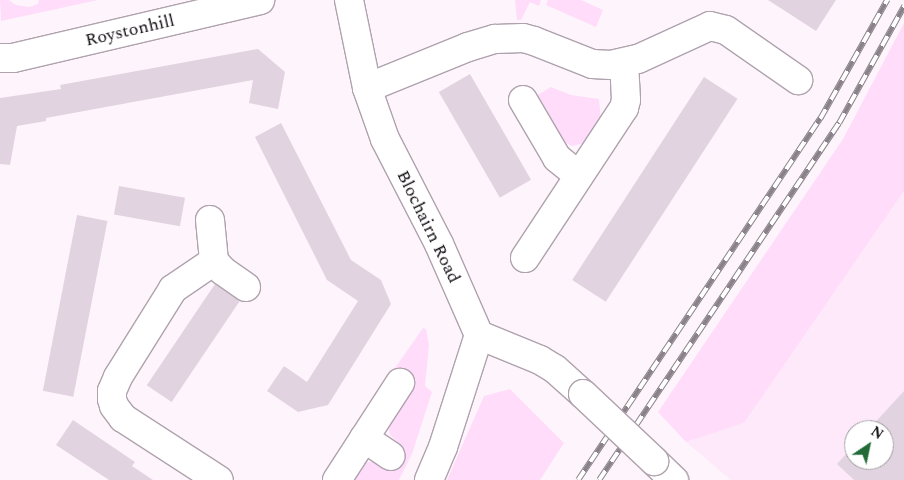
<!DOCTYPE html>
<style>
body{margin:0}
#map{position:relative;width:904px;height:480px;overflow:hidden;background:#fef5fc;font-family:Spectral,serif}
div>[style]{position:absolute}
[style*='--x']{left:calc(var(--x)*1px);top:calc(var(--y)*1px);width:calc(var(--w)*1px);rotate:calc(var(--a)*1deg)}
.built>*{inset:0;background:#fee9fb}
.green>*{inset:0;background:#fedcfa}
.building>*{inset:0;background:#e2d3e0;transform-origin:0 0}
.roads{filter:drop-shadow(1px 0 #afa2ad) drop-shadow(-1px 0 #afa2ad) drop-shadow(0 1px #afa2ad) drop-shadow(0 -1px #afa2ad)}
.minor>*{height:28px;margin:-14px;padding:0 14px;transform-origin:14px;border-radius:14px;background:#fff}
.rail>*{height:5.5px;margin-top:-2.75px;transform-origin:0;background:repeating-linear-gradient(90deg,#fff 0 11px,#898288 0 22px);box-sizing:border-box;border-block:1px solid #898288}
.bridges{filter:drop-shadow(1px 0 #afa2ad) drop-shadow(-1px 0 #afa2ad) drop-shadow(0 1px #afa2ad) drop-shadow(0 -1px #afa2ad)}
.minor-bridge>*{height:28px;margin:-14px;padding:0 14px;transform-origin:14px;border-radius:14px;background:#fff}
span{translate:-50% -50%;white-space:nowrap;text-align:center;line-height:1.15;-webkit-text-stroke:4px #fff;paint-order:stroke}
.street-label{font-size:18px;color:#130e13}
.north{position:absolute;left:844px;top:420px;width:50px;height:50px;box-sizing:border-box;background:#fff;border:1px solid #a19fa1;border-radius:50%;rotate:34deg;font-size:14px;font-weight:700;line-height:20px;text-align:center;color:#130e13}
.north::after{content:'';display:block;margin:auto;width:18px;height:22px;background:#226b38;clip-path:polygon(50% 0,100% 100%,50% 72%,0 100%)}
</style>
<div id="map">
<div class="built">
<div style="clip-path:polygon(evenodd,904px 191px,904px 480px,731px 480px,686px 442px,744px 423px,904px 191px,854px 430px,884px 430px,884px 460px,854px 460px,854px 430px)"></div>
</div>
<div class="green">
<div style="clip-path:polygon(0 0,9px 0,16px 5px,29px 7px,38px 4px,39px 0,98px 0,1px 21px)"></div>
<div style="clip-path:polygon(515px 0,541px 0,539px 6px,530px 2px,521px 20px,517px 20px)"></div>
<div style="clip-path:polygon(548px 0,581px 0,603px 10px,596px 27px,546px 5px)"></div>
<div style="clip-path:polygon(904px 23px,904px 191px,744px 423px,686px 442px,658px 412px,843px 139px)"></div>
<div style="clip-path:polygon(551px 87px,571px 95px,599px 99px,601px 121px,585px 143px,572px 146px,560px 140px,534px 97px)"></div>
<div style="clip-path:polygon(423px 328px,426px 329px,429px 345px,425px 386px,432px 392px,412px 454px,399px 480px,354px 480px,367px 462px,374px 462px,388px 470px,403px 447px,390px 435px,387px 421px,414px 381px,395px 368px)"></div>
<div style="clip-path:polygon(510px 389px,564px 443px,540px 480px,447px 480px,484px 396px)"></div>
</div>
<div class="building">
<div style="clip-path:polygon(768px 0,836px 0,816px 31px)"></div>
<div style="clip-path:polygon(258px 49px,285px 72px,278px 109px,249px 103px,253px 80px,46px 118px,46px 121px,17px 126px,10px 165px,0 164px,0 98px,61px 89px,60px 85px)"></div>
<div style="left:470px;top:74px;width:122px;height:36px;rotate:60deg"></div>
<div style="left:704px;top:77px;width:40px;height:242px;rotate:33deg"></div>
<div style="clip-path:polygon(281px 123px,351px 260px,381px 280px,391px 304px,328px 405px,298px 412px,267px 391px,284px 366px,307px 382px,358px 301px,327px 280px,255px 137px)"></div>
<div style="left:119px;top:186px;width:67px;height:29px;rotate:10deg"></div>
<div style="left:77px;top:215px;width:31px;height:179px;rotate:11deg"></div>
<div style="left:215px;top:284px;width:30px;height:122px;rotate:34deg"></div>
<div style="clip-path:polygon(904px 391px,904px 480px,854px 480px,837px 464px,854px 445px,854px 460px,884px 460px,884px 430px,868px 430px)"></div>
<div style="clip-path:polygon(73px 420px,135px 462px,132px 466px,153px 480px,109px 480px,56px 445px)"></div>
</div>
<div class="roads">
<div class="minor">
<div style="--x:349;--y:0;--w:90;--a:78.4"></div>
<div style="--x:367;--y:88;--w:54;--a:70.6"></div>
<div style="--x:385;--y:139;--w:118;--a:62.8"></div>
<div style="--x:439;--y:244;--w:99;--a:66.3"></div>
<div style="--x:479;--y:335;--w:66;--a:22.3"></div>
<div style="--x:540;--y:360;--w:17;--a:31"></div>
<div style="--x:555;--y:369;--w:38;--a:42"></div>
<div style="--x:0;--y:58;--w:13;--a:0"></div>
<div style="--x:13;--y:58;--w:254;--a:-13.2"></div>
<div style="--x:367;--y:88;--w:109;--a:-22.1"></div>
<div style="--x:468;--y:47;--w:28;--a:-17"></div>
<div style="--x:495;--y:39;--w:28;--a:-2"></div>
<div style="--x:523;--y:38;--w:11;--a:15"></div>
<div style="--x:534;--y:41;--w:62;--a:21.6"></div>
<div style="--x:592;--y:64;--w:19;--a:3"></div>
<div style="--x:611;--y:65;--w:28;--a:-13"></div>
<div style="--x:638;--y:59;--w:79;--a:-24.6"></div>
<div style="--x:710;--y:26;--w:16;--a:14"></div>
<div style="--x:726;--y:30;--w:88;--a:34.8"></div>
<div style="--x:523;--y:100;--w:67;--a:59.6"></div>
<div style="--x:557;--y:158;--w:28;--a:39"></div>
<div style="--x:210;--y:220;--w:41;--a:84.4"></div>
<div style="--x:214;--y:261;--w:13;--a:48"></div>
<div style="--x:223;--y:271;--w:28;--a:35"></div>
<div style="--x:525;--y:258;--w:180;--a:-56.6"></div>
<div style="--x:624;--y:108;--w:8;--a:-76"></div>
<div style="--x:626;--y:100;--w:37;--a:-93"></div>
<div style="--x:214;--y:261;--w:50;--a:145.7"></div>
<div style="--x:173;--y:289;--w:104;--a:122"></div>
<div style="--x:118;--y:377;--w:15;--a:113"></div>
<div style="--x:112;--y:391;--w:8;--a:90"></div>
<div style="--x:112;--y:399;--w:7;--a:74"></div>
<div style="--x:114;--y:406;--w:15;--a:53"></div>
<div style="--x:123;--y:418;--w:114;--a:32.9"></div>
<div style="--x:364;--y:438;--w:32;--a:34"></div>
<div style="--x:654;--y:461;--w:28;--a:44"></div>
<div style="--x:337;--y:480;--w:116;--a:-57"></div>
<div style="--x:429;--y:480;--w:36;--a:-67"></div>
<div style="--x:443;--y:447;--w:118;--a:-72.2"></div>
</div>
</div>
<div class="rail">
<div style="--x:578;--y:480;--w:435;--a:-56.2"></div>
<div style="--x:820;--y:119;--w:137;--a:-60.6"></div>
<div style="--x:599;--y:480;--w:430;--a:-56.1"></div>
<div style="--x:839;--y:123;--w:134;--a:-60.9"></div>
</div>
<div class="bridges">
<div class="minor-bridge">
<div style="--x:583;--y:394;--w:98;--a:43.3"></div>
</div>
</div>
<div class="street-label">
<span style="left:130px;top:31px;rotate:-13deg">Roystonhill</span>
<span style="left:428px;top:227px;rotate:64deg">Blochairn Road</span>
</div>
<div class="north">N</div>
</div>
